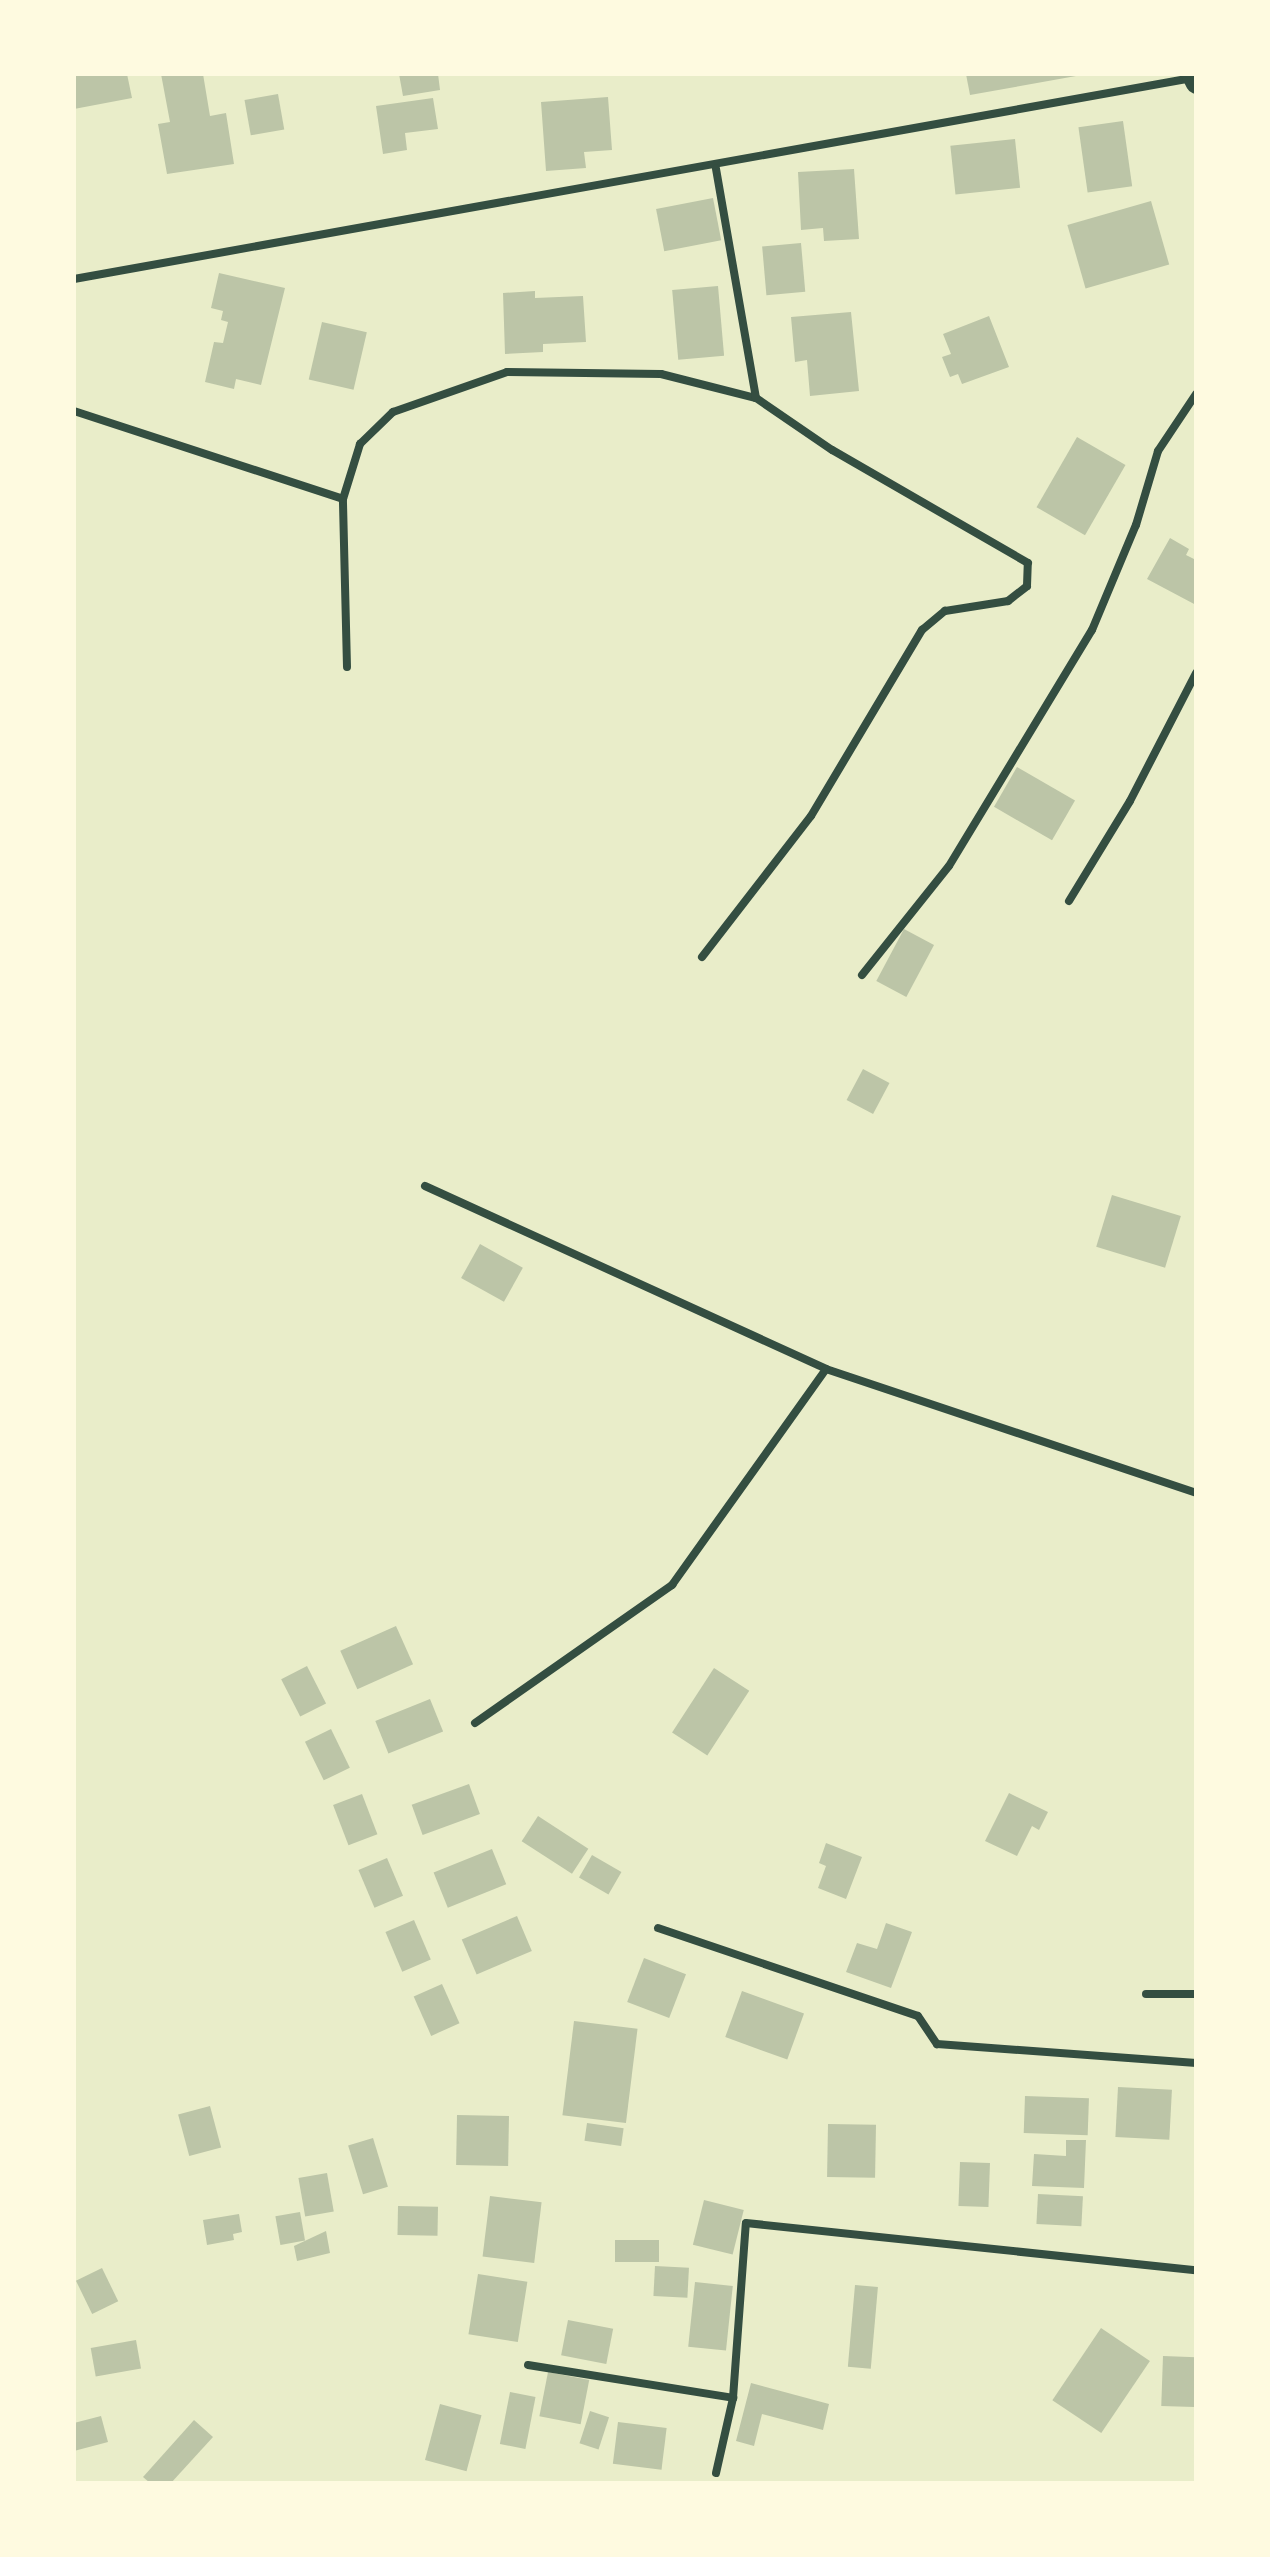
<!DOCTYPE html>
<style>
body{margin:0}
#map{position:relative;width:1270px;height:2557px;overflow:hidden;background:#e9edc9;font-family:"Archivo Narrow",sans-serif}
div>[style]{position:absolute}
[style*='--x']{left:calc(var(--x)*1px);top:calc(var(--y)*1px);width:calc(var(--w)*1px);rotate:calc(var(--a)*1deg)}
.building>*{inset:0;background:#bcc5a7;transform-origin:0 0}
.minor>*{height:8px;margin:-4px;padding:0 4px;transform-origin:4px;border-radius:4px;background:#344e41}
.primary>*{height:20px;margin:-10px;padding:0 10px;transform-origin:10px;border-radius:10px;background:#344e41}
span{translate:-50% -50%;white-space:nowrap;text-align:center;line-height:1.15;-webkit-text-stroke:8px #fefae0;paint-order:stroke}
.frame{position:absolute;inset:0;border:76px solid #fefae0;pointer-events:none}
</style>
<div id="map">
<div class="building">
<div style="clip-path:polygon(74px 74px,127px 74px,132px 98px,74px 109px)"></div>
<div style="clip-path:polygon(161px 74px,203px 74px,210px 116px,226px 113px,234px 164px,167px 174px,158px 124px,170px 122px)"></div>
<div style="clip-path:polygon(399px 74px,438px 74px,440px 90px,403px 96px)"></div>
<div style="clip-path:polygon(966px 74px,1076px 74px,1076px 76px,970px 95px)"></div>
<div style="left:278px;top:94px;width:36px;height:34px;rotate:80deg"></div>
<div style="clip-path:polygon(608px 97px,612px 150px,584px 152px,586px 168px,546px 171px,541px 102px)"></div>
<div style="clip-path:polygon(433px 98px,438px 129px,405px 133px,407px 150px,383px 154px,376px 106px)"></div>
<div style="left:1123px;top:121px;width:66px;height:45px;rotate:82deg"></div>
<div style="left:1015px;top:139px;width:49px;height:65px;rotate:84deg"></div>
<div style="clip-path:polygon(854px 169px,859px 239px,824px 241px,823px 228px,801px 230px,798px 172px)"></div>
<div style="left:713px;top:198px;width:43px;height:58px;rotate:79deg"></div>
<div style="left:1151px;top:201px;width:66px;height:87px;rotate:74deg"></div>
<div style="left:801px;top:243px;width:49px;height:39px;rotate:85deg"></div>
<div style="clip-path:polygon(219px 273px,285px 288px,261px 385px,236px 379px,234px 389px,205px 382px,214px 342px,223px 343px,228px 322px,221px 320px,223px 311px,211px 308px)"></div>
<div style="left:718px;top:286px;width:70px;height:46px;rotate:85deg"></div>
<div style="clip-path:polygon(535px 291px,535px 298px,583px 296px,586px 342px,543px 344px,543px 352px,505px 354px,503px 293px)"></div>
<div style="clip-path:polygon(851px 312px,859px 391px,810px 396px,807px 360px,795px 362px,791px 317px)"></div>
<div style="clip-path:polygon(989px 316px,1009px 367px,962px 384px,958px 374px,950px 377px,942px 357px,951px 354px,943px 334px)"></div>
<div style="left:322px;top:322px;width:46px;height:59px;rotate:13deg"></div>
<div style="left:1077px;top:437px;width:56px;height:81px;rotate:30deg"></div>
<div style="clip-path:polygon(1170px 538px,1189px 549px,1186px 555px,1196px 560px,1196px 605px,1147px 579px)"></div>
<div style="left:1017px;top:767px;width:67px;height:46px;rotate:30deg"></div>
<div style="left:904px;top:929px;width:34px;height:59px;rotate:28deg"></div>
<div style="left:863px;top:1069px;width:30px;height:35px;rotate:28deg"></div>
<div style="left:1112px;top:1195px;width:72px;height:54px;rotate:17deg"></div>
<div style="left:480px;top:1244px;width:49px;height:39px;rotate:29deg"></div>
<div style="left:396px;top:1626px;width:42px;height:61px;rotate:66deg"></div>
<div style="left:307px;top:1666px;width:42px;height:29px;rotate:63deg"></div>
<div style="left:714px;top:1668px;width:42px;height:77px;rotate:33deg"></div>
<div style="left:430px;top:1699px;width:35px;height:59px;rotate:68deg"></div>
<div style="left:331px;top:1729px;width:43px;height:29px;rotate:64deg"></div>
<div style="left:469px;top:1784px;width:32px;height:61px;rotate:70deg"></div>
<div style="clip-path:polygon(1009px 1793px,1048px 1812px,1039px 1830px,1032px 1826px,1017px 1856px,985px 1841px)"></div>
<div style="left:362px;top:1794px;width:43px;height:31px;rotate:69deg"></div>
<div style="left:538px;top:1816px;width:60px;height:30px;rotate:33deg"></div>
<div style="clip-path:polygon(826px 1843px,862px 1857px,846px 1899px,818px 1888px,826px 1866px,819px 1863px)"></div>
<div style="left:492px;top:1849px;width:38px;height:63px;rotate:68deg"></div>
<div style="left:592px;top:1855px;width:34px;height:26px;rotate:30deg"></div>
<div style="left:387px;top:1858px;width:41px;height:31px;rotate:67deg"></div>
<div style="left:517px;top:1916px;width:38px;height:60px;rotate:67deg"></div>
<div style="left:414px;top:1920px;width:43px;height:31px;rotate:67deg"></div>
<div style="clip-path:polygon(886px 1923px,912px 1932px,891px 1988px,846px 1972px,857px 1943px,877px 1949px)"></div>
<div style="left:644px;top:1958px;width:45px;height:47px;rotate:21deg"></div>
<div style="left:442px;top:1984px;width:43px;height:31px;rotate:66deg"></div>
<div style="left:742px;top:1991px;width:66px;height:49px;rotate:20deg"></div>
<div style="left:574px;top:2021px;width:64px;height:95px;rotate:7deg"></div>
<div style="left:1118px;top:2087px;width:54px;height:50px;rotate:3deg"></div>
<div style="left:1025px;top:2096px;width:64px;height:37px;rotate:2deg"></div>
<div style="left:210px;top:2106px;width:43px;height:33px;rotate:75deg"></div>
<div style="left:457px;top:2115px;width:52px;height:50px;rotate:1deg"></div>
<div style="left:587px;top:2123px;width:37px;height:18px;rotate:8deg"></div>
<div style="left:828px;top:2124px;width:48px;height:53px;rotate:1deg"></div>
<div style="left:373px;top:2138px;width:51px;height:26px;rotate:73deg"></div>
<div style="clip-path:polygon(1066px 2140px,1086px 2140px,1084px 2188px,1032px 2186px,1034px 2154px,1066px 2156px)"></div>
<div style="left:960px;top:2162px;width:30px;height:44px;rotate:2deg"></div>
<div style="left:327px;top:2173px;width:39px;height:29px;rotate:80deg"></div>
<div style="left:1038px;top:2194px;width:45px;height:30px;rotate:3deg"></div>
<div style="left:490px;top:2196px;width:52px;height:61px;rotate:7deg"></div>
<div style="left:704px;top:2200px;width:41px;height:46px;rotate:14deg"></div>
<div style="left:398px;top:2206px;width:40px;height:29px;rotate:1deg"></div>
<div style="left:300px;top:2212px;width:29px;height:25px;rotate:80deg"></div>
<div style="clip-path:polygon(239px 2214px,242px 2232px,233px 2234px,234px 2240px,207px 2245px,203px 2220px)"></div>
<div style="clip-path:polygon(326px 2231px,330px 2253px,297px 2261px,294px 2246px)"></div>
<div style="left:615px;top:2240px;width:44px;height:22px"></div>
<div style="left:655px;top:2266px;width:34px;height:30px;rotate:3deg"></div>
<div style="left:102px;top:2268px;width:37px;height:29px;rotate:64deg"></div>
<div style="left:478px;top:2274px;width:50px;height:61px;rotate:9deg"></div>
<div style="left:695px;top:2282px;width:38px;height:65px;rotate:6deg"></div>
<div style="left:855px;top:2285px;width:23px;height:82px;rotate:5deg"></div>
<div style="left:568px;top:2320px;width:46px;height:36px;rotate:11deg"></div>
<div style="left:1101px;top:2328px;width:59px;height:87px;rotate:34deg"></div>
<div style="left:136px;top:2340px;width:29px;height:46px;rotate:80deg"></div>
<div style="left:1163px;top:2356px;width:33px;height:50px;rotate:2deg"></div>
<div style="left:548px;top:2372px;width:42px;height:45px;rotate:11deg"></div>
<div style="clip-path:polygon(751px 2383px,829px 2404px,823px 2430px,762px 2414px,754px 2446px,736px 2441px)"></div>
<div style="left:510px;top:2392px;width:26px;height:53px;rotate:11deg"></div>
<div style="left:440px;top:2404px;width:43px;height:58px;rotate:15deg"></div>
<div style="left:590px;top:2411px;width:20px;height:34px;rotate:18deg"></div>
<div style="clip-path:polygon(101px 2416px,108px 2442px,74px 2451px,74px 2423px)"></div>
<div style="clip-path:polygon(194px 2420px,213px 2437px,171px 2483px,150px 2483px,143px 2477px)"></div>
<div style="left:618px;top:2422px;width:49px;height:42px;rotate:7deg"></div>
</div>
<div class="minor">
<div style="--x:74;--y:279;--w:1136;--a:-10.19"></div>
<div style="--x:74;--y:411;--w:283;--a:18.1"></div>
<div style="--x:347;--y:667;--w:168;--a:-91.4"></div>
<div style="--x:343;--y:499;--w:58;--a:-72.8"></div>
<div style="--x:360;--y:444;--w:46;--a:-44.1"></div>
<div style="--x:393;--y:412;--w:121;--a:-19.3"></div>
<div style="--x:507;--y:372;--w:154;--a:0.7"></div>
<div style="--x:661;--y:374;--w:98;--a:14.2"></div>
<div style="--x:1069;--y:901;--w:117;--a:-58.6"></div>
<div style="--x:1130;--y:801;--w:144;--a:-62.7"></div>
<div style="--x:702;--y:957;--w:178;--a:-52.3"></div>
<div style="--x:811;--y:816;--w:217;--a:-59.2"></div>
<div style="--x:922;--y:630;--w:30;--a:-40"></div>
<div style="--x:945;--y:611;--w:64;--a:-9"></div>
<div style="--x:1008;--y:601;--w:24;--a:-38"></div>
<div style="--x:1027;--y:586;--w:23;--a:-88"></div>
<div style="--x:1028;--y:563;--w:226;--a:-150"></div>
<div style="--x:832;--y:450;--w:92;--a:-145.6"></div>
<div style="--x:756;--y:398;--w:233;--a:-99.9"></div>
<div style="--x:862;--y:975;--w:139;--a:-51.4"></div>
<div style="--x:949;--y:866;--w:276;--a:-58.8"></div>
<div style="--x:1092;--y:630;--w:114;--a:-67.3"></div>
<div style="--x:1136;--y:525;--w:77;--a:-73.4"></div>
<div style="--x:1158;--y:451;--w:69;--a:-56.3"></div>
<div style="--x:425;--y:1186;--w:441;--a:24.5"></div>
<div style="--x:826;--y:1369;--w:390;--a:18.5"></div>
<div style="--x:475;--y:1723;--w:241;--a:-35"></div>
<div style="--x:672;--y:1585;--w:265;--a:-54.5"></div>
<div style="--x:658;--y:1928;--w:274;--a:18.7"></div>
<div style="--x:918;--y:2016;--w:34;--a:56"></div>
<div style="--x:937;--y:2044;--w:260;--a:4.2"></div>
<div style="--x:1146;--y:1994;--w:50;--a:0"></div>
<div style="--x:528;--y:2365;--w:208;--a:9.1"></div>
<div style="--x:716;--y:2473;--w:77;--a:-77.2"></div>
<div style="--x:733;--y:2398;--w:175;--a:-85.8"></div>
<div style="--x:746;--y:2223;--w:452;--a:6"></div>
</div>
<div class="primary">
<div style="--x:1191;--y:74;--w:11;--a:63"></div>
</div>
<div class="frame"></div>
</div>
